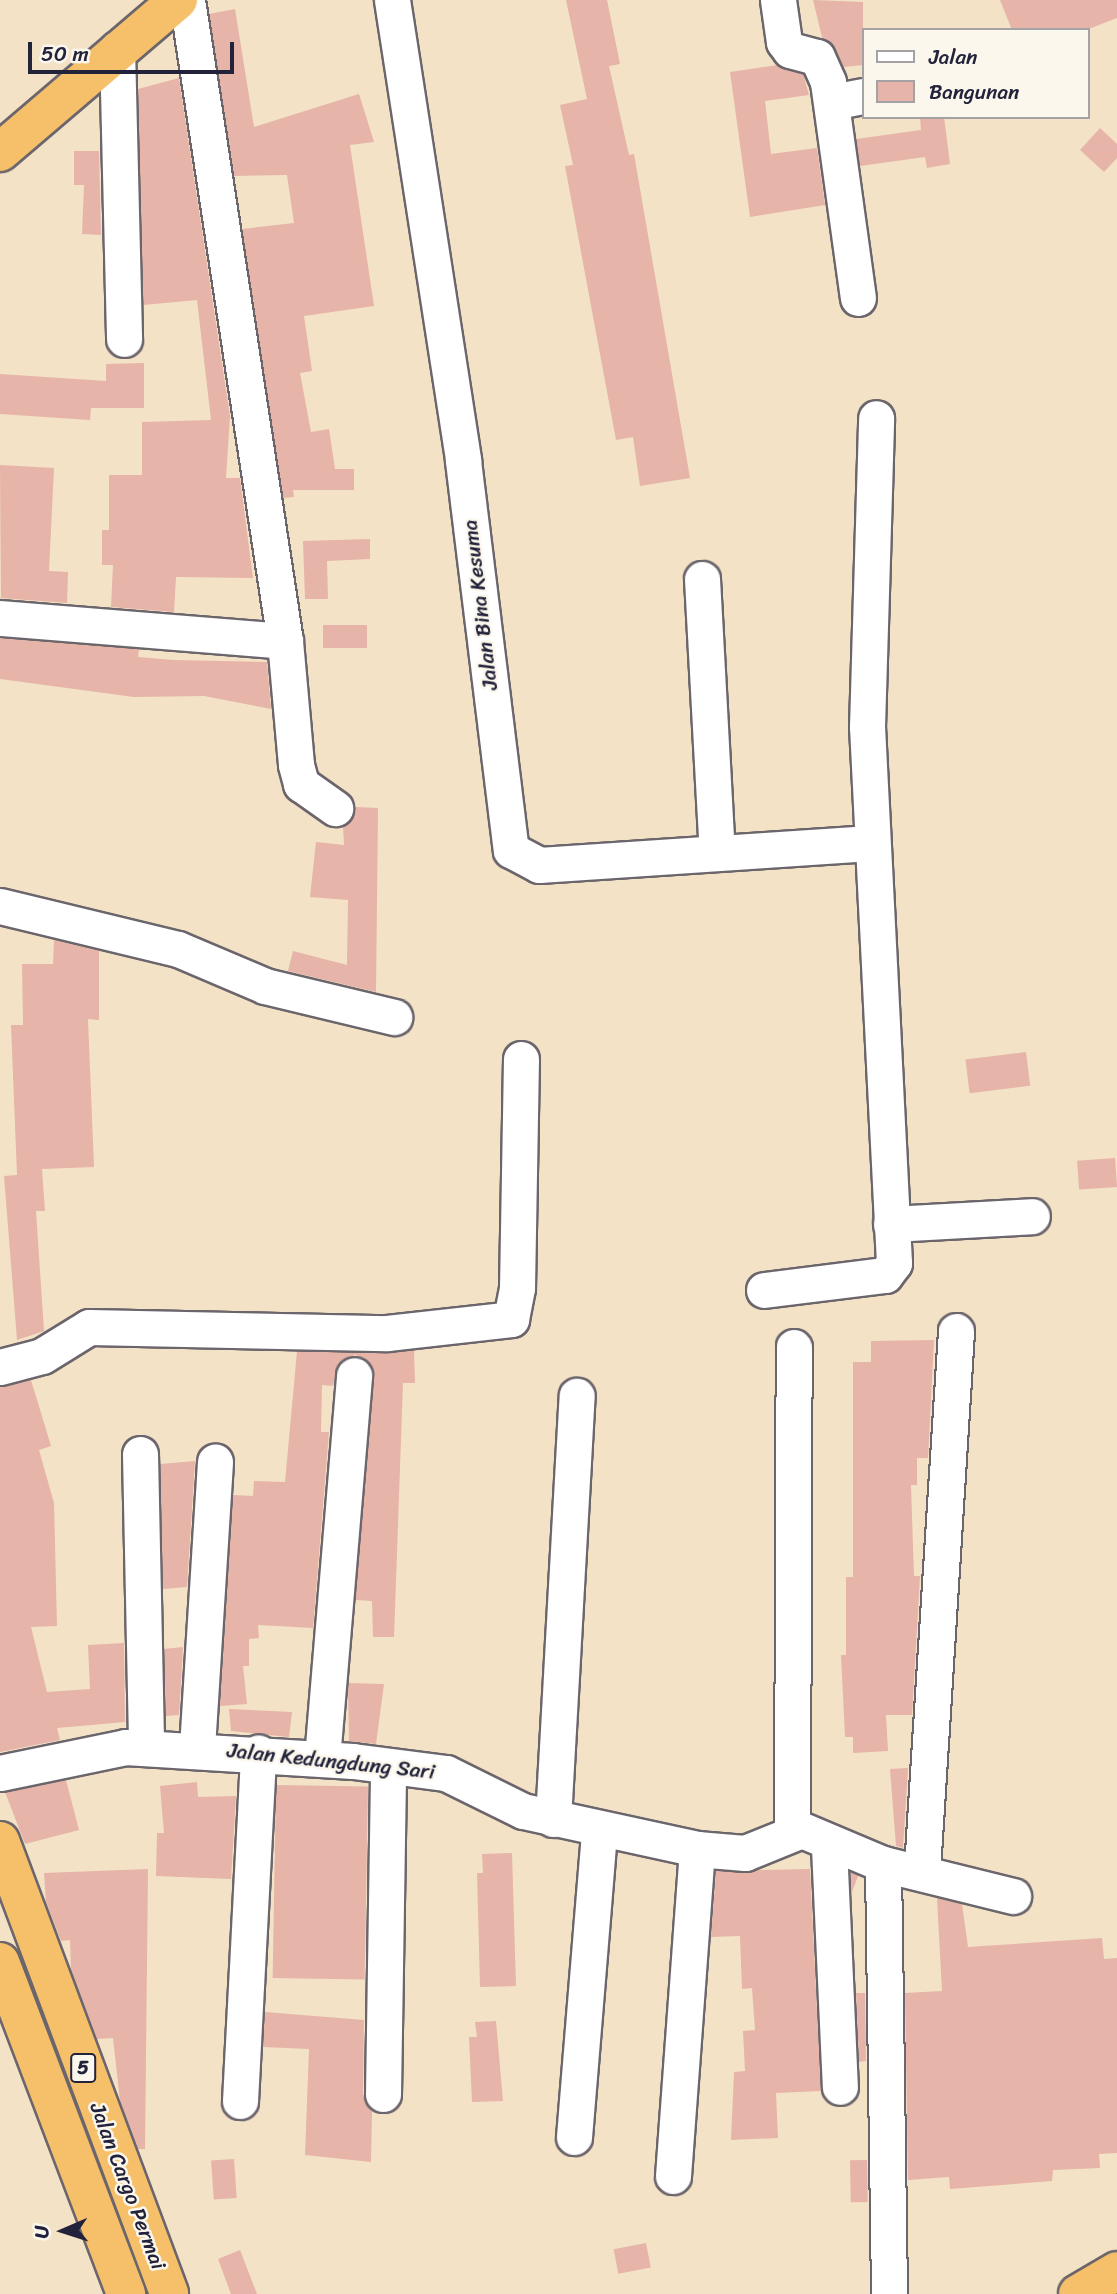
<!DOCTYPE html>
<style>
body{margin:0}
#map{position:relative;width:1117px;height:2294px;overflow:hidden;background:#f3e2c6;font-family:Sriracha,sans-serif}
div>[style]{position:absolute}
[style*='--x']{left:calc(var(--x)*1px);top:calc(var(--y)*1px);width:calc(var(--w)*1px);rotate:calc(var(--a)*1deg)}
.building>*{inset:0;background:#e6b4a8;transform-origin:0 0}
.roads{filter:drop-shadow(2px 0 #6b656c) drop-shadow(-2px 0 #6b656c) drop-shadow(0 2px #6b656c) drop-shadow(0 -2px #6b656c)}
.minor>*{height:35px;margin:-17.5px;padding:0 17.5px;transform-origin:17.5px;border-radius:17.5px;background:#fff}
.highway>*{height:38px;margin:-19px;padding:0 19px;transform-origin:19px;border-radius:19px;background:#f6c06b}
span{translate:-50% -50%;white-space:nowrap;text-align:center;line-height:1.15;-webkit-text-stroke:5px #fbf7ec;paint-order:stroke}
.shield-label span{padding:2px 5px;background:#fbf7ec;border:2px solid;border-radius:5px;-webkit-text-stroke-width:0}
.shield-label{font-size:19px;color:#22223b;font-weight:700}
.street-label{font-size:21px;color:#22223b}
.legend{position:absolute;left:862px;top:28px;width:228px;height:91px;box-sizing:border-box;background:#fbf7ec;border:2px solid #a4a2a5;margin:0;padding:9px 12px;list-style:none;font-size:21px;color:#22223b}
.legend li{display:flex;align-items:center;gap:14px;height:35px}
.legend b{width:35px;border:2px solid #a4a2a5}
.north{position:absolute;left:28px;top:2196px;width:70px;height:70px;-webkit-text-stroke:5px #fbf7ec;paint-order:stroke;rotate:267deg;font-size:19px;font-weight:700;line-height:28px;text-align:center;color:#22223b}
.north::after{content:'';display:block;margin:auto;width:24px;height:32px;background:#22223b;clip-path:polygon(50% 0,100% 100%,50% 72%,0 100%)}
.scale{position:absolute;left:28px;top:42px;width:206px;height:32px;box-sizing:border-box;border:4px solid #22223b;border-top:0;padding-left:9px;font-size:21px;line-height:24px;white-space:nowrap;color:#22223b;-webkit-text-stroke:5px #fbf7ec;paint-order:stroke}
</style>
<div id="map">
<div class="building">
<div style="clip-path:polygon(566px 0,607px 0,620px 64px,609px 66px,629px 155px,634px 154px,690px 478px,640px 486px,633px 437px,616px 440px,565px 166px,573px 165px,560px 105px,587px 99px)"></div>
<div style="clip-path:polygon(813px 0,863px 2px,863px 65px,844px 67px,822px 37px)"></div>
<div style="clip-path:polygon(1000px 0,1117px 0,1117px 18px,1086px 30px,1012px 30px)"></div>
<div style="clip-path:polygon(235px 9px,254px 127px,359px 94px,374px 142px,350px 145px,374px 306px,304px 316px,312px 371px,300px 373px,311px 432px,329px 429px,335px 469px,354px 469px,354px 490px,293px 490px,294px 497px,283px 498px,242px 229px,294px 223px,287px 175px,234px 176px,209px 14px)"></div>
<div style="clip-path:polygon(778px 65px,803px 74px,809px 95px,765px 101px,771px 154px,817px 148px,825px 205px,750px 217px,730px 72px)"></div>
<div style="clip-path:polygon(179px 78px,230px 416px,226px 478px,240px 478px,253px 578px,176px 577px,174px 612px,111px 607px,113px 565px,102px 565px,102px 530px,109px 530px,109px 475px,142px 475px,142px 422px,211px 420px,197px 300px,143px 305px,138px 89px)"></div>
<div style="clip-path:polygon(920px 117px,944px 117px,950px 164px,927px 168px,925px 157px,860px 166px,856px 139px,921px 130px)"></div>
<div style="clip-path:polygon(1100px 128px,1117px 144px,1117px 158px,1104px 172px,1080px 150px)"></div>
<div style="clip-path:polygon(74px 151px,99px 151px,101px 235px,82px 234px,84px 185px,74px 185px)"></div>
<div style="clip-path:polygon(144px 363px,144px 408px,91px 408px,90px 420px,0 414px,0 374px,106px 381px,106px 364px)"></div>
<div style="clip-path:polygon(0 465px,54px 468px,49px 571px,68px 572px,67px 603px,1px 598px)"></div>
<div style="clip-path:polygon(370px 539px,370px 559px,327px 561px,328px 599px,305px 599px,303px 541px)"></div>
<div style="left:323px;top:625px;width:44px;height:23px"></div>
<div style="clip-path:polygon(0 638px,139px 649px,138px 657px,173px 660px,267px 662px,271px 709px,204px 696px,134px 697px,0 679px)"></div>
<div style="clip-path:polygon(355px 807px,378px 808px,376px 992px,288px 971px,293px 951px,347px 965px,348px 900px,310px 897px,316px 842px,344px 845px,343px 826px)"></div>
<div style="clip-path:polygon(54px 940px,99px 951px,99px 1020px,88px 1019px,94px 1167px,42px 1169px,45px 1211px,36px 1211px,44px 1331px,17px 1340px,4px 1176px,17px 1175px,11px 1025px,23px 1025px,22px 964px,53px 964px)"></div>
<div style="left:1026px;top:1052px;width:34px;height:61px;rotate:83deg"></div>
<div style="left:1115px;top:1158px;width:29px;height:38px;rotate:86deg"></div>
<div style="clip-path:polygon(934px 1340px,928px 1458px,917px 1458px,917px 1485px,911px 1485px,914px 1576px,920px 1576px,912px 1715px,886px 1715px,888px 1751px,853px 1753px,853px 1737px,845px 1737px,841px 1655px,846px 1655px,846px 1577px,853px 1577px,853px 1362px,871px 1362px,871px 1341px)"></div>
<div style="clip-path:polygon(414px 1350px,415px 1383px,403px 1383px,394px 1637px,373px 1637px,372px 1601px,355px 1600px,374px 1377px,366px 1359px,355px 1355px,338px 1363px,333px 1386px,322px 1385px,321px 1432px,329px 1432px,313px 1628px,258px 1625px,259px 1638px,249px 1639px,249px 1666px,243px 1666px,247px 1704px,220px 1706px,233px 1495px,253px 1496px,254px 1481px,285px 1482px,297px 1351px)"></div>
<div style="clip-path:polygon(31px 1380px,51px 1446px,39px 1450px,54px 1503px,57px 1626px,31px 1627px,47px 1692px,90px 1689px,88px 1645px,124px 1643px,125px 1722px,57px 1728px,60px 1740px,0 1752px,0 1387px)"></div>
<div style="clip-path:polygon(195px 1461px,187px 1587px,163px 1589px,160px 1464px)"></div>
<div style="clip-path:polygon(183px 1647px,179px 1715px,166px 1716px,164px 1649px)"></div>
<div style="clip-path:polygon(348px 1683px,384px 1684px,376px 1744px,349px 1741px)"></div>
<div style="clip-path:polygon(229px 1709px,292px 1712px,289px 1737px,231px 1731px)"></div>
<div style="clip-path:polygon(908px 1768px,903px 1848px,896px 1846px,890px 1769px)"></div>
<div style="clip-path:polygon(66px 1780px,79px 1830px,25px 1844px,5px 1792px)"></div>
<div style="clip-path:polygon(197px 1782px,198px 1797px,236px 1796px,231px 1879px,156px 1876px,157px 1833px,164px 1833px,160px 1786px)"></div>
<div style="left:276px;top:1785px;width:92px;height:193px;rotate:1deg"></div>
<div style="clip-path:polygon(512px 1853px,516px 1986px,480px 1987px,477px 1873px,483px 1873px,482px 1854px)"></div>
<div style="clip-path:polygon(148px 1869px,145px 2149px,138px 2149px,120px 2101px,113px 2038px,97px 2039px,71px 1970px,70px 1940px,61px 1941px,46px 1902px,44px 1873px)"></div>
<div style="clip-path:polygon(810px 1869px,821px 2091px,776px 2093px,778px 2138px,731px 2140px,734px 2072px,745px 2071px,743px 2031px,755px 2030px,752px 1988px,742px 1989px,740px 1936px,711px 1937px,716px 1871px)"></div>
<div style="left:850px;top:1872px;width:9px;height:44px;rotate:21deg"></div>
<div style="clip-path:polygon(937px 1898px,962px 1904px,968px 1947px,1102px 1938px,1104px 1959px,1117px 1958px,1117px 2153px,1099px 2154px,1100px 2168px,1053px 2170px,1052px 2181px,950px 2189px,949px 2177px,908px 2180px,905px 1993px,942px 1991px)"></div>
<div style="clip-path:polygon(856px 1993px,865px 1993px,866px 2061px,859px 2062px)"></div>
<div style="clip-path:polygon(265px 2012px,364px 2020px,363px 2094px,372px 2111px,371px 2162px,305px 2155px,309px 2049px,263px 2047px)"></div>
<div style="clip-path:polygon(496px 2021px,503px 2101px,472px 2102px,469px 2037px,477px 2037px,475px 2022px)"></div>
<div style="left:234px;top:2159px;width:39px;height:23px;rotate:86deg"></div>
<div style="left:867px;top:2160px;width:42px;height:17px;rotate:89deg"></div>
<div style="left:646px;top:2243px;width:25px;height:33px;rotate:79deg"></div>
<div style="clip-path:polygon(240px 2250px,257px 2294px,231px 2294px,218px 2259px)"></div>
</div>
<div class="roads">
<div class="minor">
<div style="--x:187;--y:0;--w:648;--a:81.31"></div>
<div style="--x:285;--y:641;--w:124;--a:84.9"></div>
<div style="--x:296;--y:765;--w:20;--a:75"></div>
<div style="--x:301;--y:784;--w:42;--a:35.2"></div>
<div style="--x:392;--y:0;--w:466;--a:81.2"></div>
<div style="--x:463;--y:461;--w:392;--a:83"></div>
<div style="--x:511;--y:850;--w:32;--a:28"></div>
<div style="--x:539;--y:865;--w:332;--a:-3.8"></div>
<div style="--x:778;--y:0;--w:42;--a:81.9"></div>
<div style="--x:784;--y:42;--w:10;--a:53"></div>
<div style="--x:790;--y:50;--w:28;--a:15"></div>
<div style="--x:817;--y:57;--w:27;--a:66"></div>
<div style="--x:828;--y:82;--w:218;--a:82.1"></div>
<div style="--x:117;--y:49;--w:290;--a:88.6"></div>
<div style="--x:832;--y:102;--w:32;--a:-11"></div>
<div style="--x:702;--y:579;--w:274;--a:86.9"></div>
<div style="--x:0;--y:618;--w:286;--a:4.6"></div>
<div style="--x:0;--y:906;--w:183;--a:13.6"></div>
<div style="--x:178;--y:949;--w:95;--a:23"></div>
<div style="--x:265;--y:986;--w:133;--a:13.5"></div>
<div style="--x:891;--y:1224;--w:141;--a:-3.2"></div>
<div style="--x:764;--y:1290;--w:122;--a:-7.1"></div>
<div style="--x:885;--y:1275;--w:15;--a:-53"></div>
<div style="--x:894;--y:1263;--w:537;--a:-92.88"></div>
<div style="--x:867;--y:727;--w:309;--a:-88.3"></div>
<div style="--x:0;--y:1367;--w:43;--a:-14.7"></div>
<div style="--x:42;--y:1356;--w:55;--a:-31.7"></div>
<div style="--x:89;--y:1327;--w:298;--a:1.2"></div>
<div style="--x:387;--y:1333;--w:125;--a:-6.4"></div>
<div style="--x:511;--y:1319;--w:32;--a:-79"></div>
<div style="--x:517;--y:1288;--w:229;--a:-89"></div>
<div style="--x:140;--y:1454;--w:292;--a:88.8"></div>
<div style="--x:197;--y:1748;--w:287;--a:-86.4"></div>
<div style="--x:322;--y:1758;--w:384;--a:-85.2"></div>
<div style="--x:0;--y:1773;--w:128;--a:-11.7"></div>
<div style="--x:125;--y:1747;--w:228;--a:3.5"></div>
<div style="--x:353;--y:1761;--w:94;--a:7.4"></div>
<div style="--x:446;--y:1773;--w:86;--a:26.3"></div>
<div style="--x:523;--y:1811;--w:178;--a:12.3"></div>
<div style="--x:697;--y:1849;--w:48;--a:4.8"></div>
<div style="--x:745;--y:1853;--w:61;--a:-22"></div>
<div style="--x:802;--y:1830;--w:88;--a:22.8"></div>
<div style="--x:883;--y:1864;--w:134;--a:13.8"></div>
<div style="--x:553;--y:1819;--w:424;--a:-86.8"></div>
<div style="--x:792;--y:1831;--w:484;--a:-89.8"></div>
<div style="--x:829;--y:1847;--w:240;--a:87.4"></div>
<div style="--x:883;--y:1864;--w:430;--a:89.2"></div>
<div style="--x:922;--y:1869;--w:539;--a:-86.38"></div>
<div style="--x:383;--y:2094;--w:326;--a:-89.1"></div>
<div style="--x:240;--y:2101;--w:349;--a:-87"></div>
<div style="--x:574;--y:2137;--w:306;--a:-85.3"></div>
<div style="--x:673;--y:2176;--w:328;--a:-85.8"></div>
</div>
<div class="highway">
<div style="--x:0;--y:152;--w:234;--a:-40.5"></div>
<div style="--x:0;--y:1841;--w:483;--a:69.5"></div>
<div style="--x:0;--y:1962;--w:355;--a:69.2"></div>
<div style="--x:1078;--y:2294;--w:45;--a:-30.5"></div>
</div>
</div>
<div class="shield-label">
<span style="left:83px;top:2068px">5</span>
</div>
<div class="street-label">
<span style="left:480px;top:605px;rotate:-97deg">Jalan Bina Kesuma</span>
<span style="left:331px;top:1761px;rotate:6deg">Jalan Kedungdung Sari</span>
<span style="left:128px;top:2186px;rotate:69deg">Jalan Cargo Permai</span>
</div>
<ul class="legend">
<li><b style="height:9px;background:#fff"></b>Jalan</li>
<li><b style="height:19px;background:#e6b4a8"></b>Bangunan</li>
</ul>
<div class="north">U</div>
<div class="scale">50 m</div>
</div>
